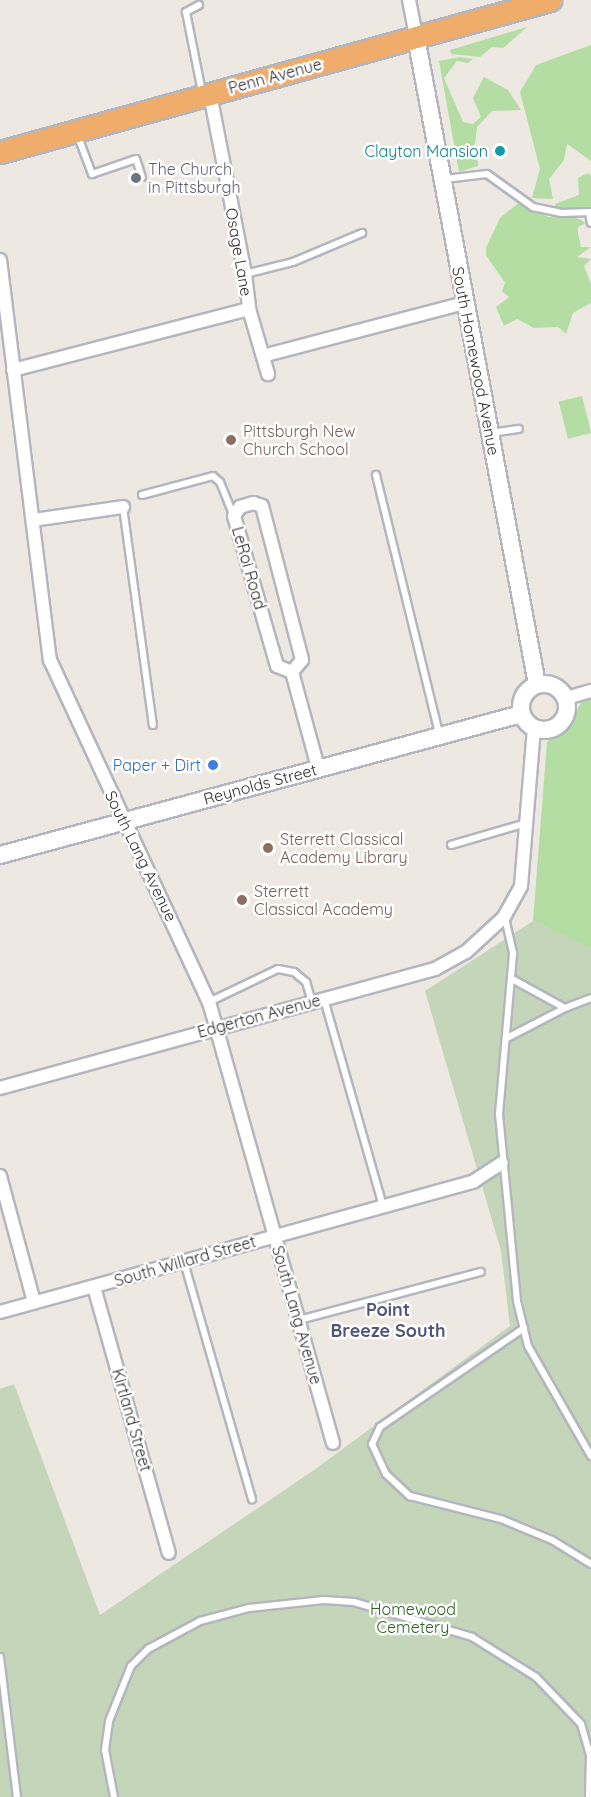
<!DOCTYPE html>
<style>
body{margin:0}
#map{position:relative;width:591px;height:1797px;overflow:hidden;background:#ede8e1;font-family:Quicksand,sans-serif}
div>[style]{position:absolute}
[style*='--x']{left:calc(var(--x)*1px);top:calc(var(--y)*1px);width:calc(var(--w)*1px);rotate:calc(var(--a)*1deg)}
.green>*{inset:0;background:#b3dda3;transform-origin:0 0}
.cemetery>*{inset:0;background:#c5d5ba}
.roads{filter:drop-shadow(2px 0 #b4b6bf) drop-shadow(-2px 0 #b4b6bf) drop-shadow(0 2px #b4b6bf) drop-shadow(0 -2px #b4b6bf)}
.lane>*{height:6px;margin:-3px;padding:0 3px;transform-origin:3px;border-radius:3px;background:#fff}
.street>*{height:12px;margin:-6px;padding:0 6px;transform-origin:6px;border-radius:6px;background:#fff}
.secondary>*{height:16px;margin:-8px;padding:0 8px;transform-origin:8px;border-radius:8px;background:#fff}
.secondary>.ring{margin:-8px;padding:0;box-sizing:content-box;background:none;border:16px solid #fff;border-radius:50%}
.highway>*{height:21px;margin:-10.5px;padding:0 10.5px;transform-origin:10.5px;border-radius:10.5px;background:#efac6a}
.dots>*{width:16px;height:16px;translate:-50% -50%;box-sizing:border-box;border:3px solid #fff;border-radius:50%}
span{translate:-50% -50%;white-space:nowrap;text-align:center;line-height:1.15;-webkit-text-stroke:5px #fff;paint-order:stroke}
.street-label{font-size:16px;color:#2d2d2d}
.culture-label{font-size:16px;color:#0d838f}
.right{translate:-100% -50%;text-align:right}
.worship-label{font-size:16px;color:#5b616d}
.left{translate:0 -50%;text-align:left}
.education-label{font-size:16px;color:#785e54}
.shop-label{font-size:16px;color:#366cbe}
.park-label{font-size:16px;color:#2c6422}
.neighbourhood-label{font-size:18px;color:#51567a;font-weight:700}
</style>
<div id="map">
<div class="green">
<div style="clip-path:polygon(527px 27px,503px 48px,492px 47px,480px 57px,451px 54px,450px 50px)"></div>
<div style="clip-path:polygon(591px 45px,591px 161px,567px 144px,564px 160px,549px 179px,553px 199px,532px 198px,540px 169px,520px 92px,536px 65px)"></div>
<div style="clip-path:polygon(460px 57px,473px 59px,468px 63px,457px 61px,444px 78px,463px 122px,473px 124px,481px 117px,473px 98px,484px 77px,508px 90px,521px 110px,492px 111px,477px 127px,475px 144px,466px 154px,478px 161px,478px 166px,459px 172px,439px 61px)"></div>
<div style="clip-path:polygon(588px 173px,591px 176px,591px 208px,556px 210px,555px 204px,579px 195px,578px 178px)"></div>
<div style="clip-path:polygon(520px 202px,548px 217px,577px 218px,586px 223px,578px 227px,578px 234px,581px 247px,591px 247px,577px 257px,591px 259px,584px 266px,591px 284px,591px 303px,573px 313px,566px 334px,558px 327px,534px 328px,517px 319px,504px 326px,496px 307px,509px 297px,502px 291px,505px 283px,486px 255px,486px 248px,500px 218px)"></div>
<div style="left:582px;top:396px;width:38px;height:24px;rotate:76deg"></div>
<div style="clip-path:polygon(591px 699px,591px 954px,579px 943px,533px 921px,547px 742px,568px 726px,582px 701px)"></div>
</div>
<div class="cemetery">
<div style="clip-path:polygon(533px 921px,591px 948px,591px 1797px,0 1797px,0 1389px,14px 1384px,100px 1615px,314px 1470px,510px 1326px,501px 1251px,425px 991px)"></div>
</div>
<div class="roads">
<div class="lane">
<div style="--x:199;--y:5;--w:15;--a:152"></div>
<div style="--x:186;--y:12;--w:82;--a:78.7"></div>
<div style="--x:77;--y:134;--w:43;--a:69.4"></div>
<div style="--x:92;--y:174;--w:46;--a:-18.8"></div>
<div style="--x:136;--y:159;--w:19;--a:72"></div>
<div style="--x:445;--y:179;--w:42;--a:-6.8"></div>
<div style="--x:487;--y:174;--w:57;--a:35.7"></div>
<div style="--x:533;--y:207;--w:29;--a:12"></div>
<div style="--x:561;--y:213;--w:30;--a:-2"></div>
<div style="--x:589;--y:213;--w:10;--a:79"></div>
<div style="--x:245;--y:274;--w:49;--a:-14"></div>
<div style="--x:293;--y:262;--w:75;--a:-22.8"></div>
<div style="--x:490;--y:433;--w:29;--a:-8"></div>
<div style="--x:376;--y:475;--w:267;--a:76.3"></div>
<div style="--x:142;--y:495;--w:73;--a:-15"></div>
<div style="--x:213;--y:476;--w:9;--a:41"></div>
<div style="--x:220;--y:482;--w:37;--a:68"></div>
<div style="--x:123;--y:507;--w:220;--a:82.2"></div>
<div style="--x:451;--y:845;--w:78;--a:-16.3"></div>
<div style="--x:505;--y:918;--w:37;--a:77"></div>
<div style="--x:513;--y:954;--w:161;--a:95"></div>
<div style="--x:499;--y:1114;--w:188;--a:84.5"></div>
<div style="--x:517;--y:1301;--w:46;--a:76.3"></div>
<div style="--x:528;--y:1346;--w:127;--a:60.2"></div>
<div style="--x:512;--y:979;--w:60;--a:28.7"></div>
<div style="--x:565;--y:1008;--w:28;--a:-21"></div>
<div style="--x:324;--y:999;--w:215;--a:74.1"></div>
<div style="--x:209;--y:1002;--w:76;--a:-25.6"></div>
<div style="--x:278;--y:969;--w:16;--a:11"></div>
<div style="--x:294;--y:972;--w:16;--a:40"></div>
<div style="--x:306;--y:982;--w:21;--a:73"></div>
<div style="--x:507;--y:1038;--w:65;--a:-27.3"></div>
<div style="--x:184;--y:1262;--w:247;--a:74"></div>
<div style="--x:299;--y:1320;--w:188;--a:-14.8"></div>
<div style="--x:524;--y:1328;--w:175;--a:145.5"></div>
<div style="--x:380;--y:1427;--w:19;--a:115"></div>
<div style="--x:372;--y:1444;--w:33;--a:65"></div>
<div style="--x:386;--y:1474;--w:33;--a:43"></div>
<div style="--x:410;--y:1496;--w:94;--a:14.2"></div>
<div style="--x:501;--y:1519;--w:55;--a:22.4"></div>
<div style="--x:552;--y:1540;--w:46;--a:31.6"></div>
<div style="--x:0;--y:1657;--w:141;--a:83.1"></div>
<div style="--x:114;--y:1797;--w:48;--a:-100.8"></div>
<div style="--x:105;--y:1750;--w:29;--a:-82"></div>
<div style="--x:109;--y:1721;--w:59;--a:-68.2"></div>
<div style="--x:131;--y:1666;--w:24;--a:-45"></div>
<div style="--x:148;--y:1649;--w:59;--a:-28.3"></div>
<div style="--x:200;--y:1621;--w:51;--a:-14.9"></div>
<div style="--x:249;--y:1608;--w:75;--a:-6.1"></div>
<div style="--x:324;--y:1600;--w:30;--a:4"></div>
<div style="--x:354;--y:1602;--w:123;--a:16.5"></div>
<div style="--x:472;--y:1637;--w:75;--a:32"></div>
<div style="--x:536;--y:1677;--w:65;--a:46.2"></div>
<div style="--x:581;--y:1724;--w:32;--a:74"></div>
<div style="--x:590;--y:1755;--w:42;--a:91.4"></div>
</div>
<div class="street">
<div style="--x:409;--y:0;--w:38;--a:79"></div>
<div style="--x:210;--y:94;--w:183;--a:79"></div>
<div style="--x:245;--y:274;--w:35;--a:83"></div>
<div style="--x:249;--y:309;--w:68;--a:73.7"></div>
<div style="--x:0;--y:260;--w:403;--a:82.9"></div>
<div style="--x:50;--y:660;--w:377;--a:65.1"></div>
<div style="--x:209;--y:1002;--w:458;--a:74.3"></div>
<div style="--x:270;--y:354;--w:202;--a:-14.7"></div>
<div style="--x:13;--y:370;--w:244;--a:-14.5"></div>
<div style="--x:33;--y:520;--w:91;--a:-8.2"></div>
<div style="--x:292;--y:672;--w:16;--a:-158"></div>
<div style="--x:277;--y:666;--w:156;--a:-106"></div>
<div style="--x:234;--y:516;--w:11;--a:-56"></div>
<div style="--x:240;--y:507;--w:14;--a:-17"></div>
<div style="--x:253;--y:503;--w:9;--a:18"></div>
<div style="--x:262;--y:506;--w:159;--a:75.4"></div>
<div style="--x:302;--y:660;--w:16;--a:130"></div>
<div style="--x:292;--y:672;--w:99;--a:74.8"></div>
<div style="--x:566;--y:698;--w:26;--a:-16"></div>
<div style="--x:0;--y:1088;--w:451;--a:-15.3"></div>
<div style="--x:435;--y:969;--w:35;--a:-29"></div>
<div style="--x:466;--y:952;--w:52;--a:-42.6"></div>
<div style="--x:504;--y:917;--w:35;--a:-61"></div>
<div style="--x:521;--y:886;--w:159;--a:-85.3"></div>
<div style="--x:0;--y:1176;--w:131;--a:74.9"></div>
<div style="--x:94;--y:1287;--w:276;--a:74.3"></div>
<div style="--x:0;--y:1312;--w:492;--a:-15.4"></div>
<div style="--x:474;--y:1181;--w:33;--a:-33"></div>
</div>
<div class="secondary">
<div style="--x:416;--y:37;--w:658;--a:79.41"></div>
<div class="ring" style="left:521px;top:684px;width:30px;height:30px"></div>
<div style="--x:0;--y:855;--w:540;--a:-15.14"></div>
</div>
<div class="highway">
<div style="--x:0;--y:152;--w:571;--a:-15.45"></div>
</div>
</div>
<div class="dots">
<div style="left:500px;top:151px;background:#0f9aa8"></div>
<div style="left:136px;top:178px;background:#6b7280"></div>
<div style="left:231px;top:440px;background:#8d6e63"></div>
<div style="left:213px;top:765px;background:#3f7fe0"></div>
<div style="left:268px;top:848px;background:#8d6e63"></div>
<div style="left:242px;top:900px;background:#8d6e63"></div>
</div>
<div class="street-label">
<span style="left:275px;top:76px;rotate:-15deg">Penn Avenue</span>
<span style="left:239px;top:252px;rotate:80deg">Osage Lane</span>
<span style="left:476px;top:361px;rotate:79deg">South Homewood Avenue</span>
<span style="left:249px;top:568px;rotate:74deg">LeRoi Road</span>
<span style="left:260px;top:784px;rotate:-15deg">Reynolds Street</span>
<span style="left:141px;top:856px;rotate:64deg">South Lang Avenue</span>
<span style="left:259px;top:1016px;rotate:-15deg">Edgerton Avenue</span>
<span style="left:185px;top:1261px;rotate:-16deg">South Willard Street</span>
<span style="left:297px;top:1315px;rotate:74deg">South Lang Avenue</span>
<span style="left:132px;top:1420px;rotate:74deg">Kirtland Street</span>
</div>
<div class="culture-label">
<span class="right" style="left:488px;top:151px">Clayton Mansion</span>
</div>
<div class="worship-label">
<span class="left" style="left:148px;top:178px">The Church<br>in Pittsburgh</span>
</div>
<div class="education-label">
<span class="left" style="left:243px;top:440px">Pittsburgh New<br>Church School</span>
<span class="left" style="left:280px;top:848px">Sterrett Classical<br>Academy Library</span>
<span class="left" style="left:254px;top:900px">Sterrett<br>Classical Academy</span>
</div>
<div class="shop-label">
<span class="right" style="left:201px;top:765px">Paper + Dirt</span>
</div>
<div class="park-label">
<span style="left:413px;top:1618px">Homewood<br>Cemetery</span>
</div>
<div class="neighbourhood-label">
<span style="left:388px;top:1321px">Point<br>Breeze South</span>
</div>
</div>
